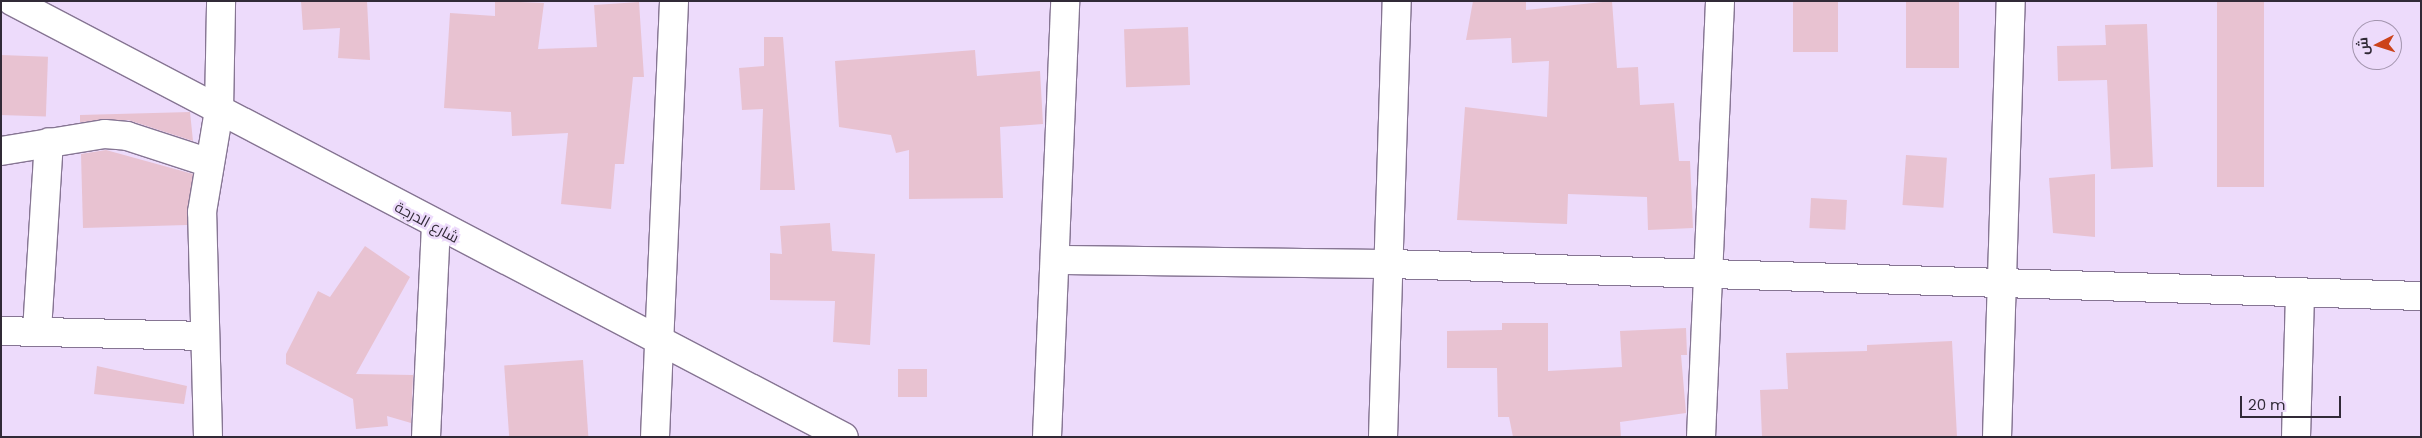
<!DOCTYPE html>
<meta charset="utf-8">
<style>
body{margin:0}
#map{position:relative;width:2422px;height:438px;overflow:hidden;background:#eddbfb;font-family:Poppins,Cairo,sans-serif}
div>[style]{position:absolute}
[style*='--x']{left:calc(var(--x)*1px);top:calc(var(--y)*1px);width:calc(var(--w)*1px);rotate:calc(var(--a)*1deg)}
.building>*{inset:0;background:#e8c2d1;transform-origin:0 0}
.roads{filter:drop-shadow(1px 0 #867593) drop-shadow(-1px 0 #867593) drop-shadow(0 1px #867593) drop-shadow(0 -1px #867593)}
.street>*{height:28px;margin:-14px;padding:0 14px;transform-origin:14px;border-radius:14px;background:#fff}
.secondary>*{height:28px;margin:-14px;padding:0 14px;transform-origin:14px;border-radius:14px;background:#fff}
span{translate:-50% -50%;white-space:nowrap;text-align:center;line-height:1.15;-webkit-text-stroke:5px #eddbfb;paint-order:stroke}
.street-label{font-size:15px;color:#312a37}
.frame{position:absolute;inset:0;border:2px solid #312a37;pointer-events:none}
.north{position:absolute;left:2352px;top:20px;width:50px;height:50px;box-sizing:border-box;background:#eddbfb;border:1px solid #a294ad;border-radius:50%;rotate:265deg;font-size:14px;font-weight:700;line-height:20px;text-align:center;color:#312a37}
.north::after{content:'';display:block;margin:auto;width:18px;height:22px;background:#cc431a;clip-path:polygon(50% 0,100% 100%,50% 72%,0 100%)}
.scale{position:absolute;left:2240px;top:396px;width:101px;height:22px;box-sizing:border-box;border:2px solid #312a37;border-top:0;padding-left:6px;font-size:15px;line-height:18px;white-space:nowrap;color:#312a37;-webkit-text-stroke:4px #eddbfb;paint-order:stroke}
</style>
<div id="map">
<div class="building">
<div style="clip-path:polygon(301px 1px,367px 1px,370px 60px,338px 58px,340px 28px,303px 30px)"></div>
<div style="clip-path:polygon(495px 1px,544px 3px,538px 49px,597px 47px,594px 5px,639px 2px,644px 77px,633px 77px,624px 164px,615px 164px,611px 209px,561px 204px,568px 133px,512px 136px,511px 112px,444px 108px,450px 13px,495px 16px)"></div>
<div style="clip-path:polygon(1473px 1px,1526px 1px,1526px 10px,1612px 1px,1617px 68px,1638px 67px,1640px 105px,1674px 103px,1679px 161px,1690px 161px,1693px 228px,1648px 230px,1647px 197px,1568px 194px,1567px 224px,1457px 220px,1465px 107px,1547px 117px,1549px 61px,1512px 63px,1511px 38px,1466px 40px)"></div>
<div style="left:1793px;top:1px;width:45px;height:51px"></div>
<div style="left:1906px;top:1px;width:53px;height:67px"></div>
<div style="left:2217px;top:1px;width:47px;height:186px"></div>
<div style="clip-path:polygon(2147px 24px,2153px 167px,2111px 169px,2107px 80px,2058px 81px,2057px 46px,2106px 45px,2105px 25px)"></div>
<div style="left:1188px;top:27px;width:58px;height:64px;rotate:88deg"></div>
<div style="clip-path:polygon(764px 37px,783px 37px,795px 190px,760px 190px,763px 109px,742px 110px,739px 68px,764px 66px)"></div>
<div style="clip-path:polygon(975px 50px,977px 76px,1040px 71px,1043px 124px,1000px 127px,1003px 198px,909px 199px,909px 150px,896px 153px,891px 135px,839px 127px,835px 61px)"></div>
<div style="left:1px;top:55px;width:47px;height:60px;rotate:2deg"></div>
<div style="clip-path:polygon(190px 112px,193px 141px,128px 120px,80px 122px,80px 115px)"></div>
<div style="clip-path:polygon(106px 150px,193px 174px,187px 225px,83px 228px,81px 154px)"></div>
<div style="left:1906px;top:155px;width:41px;height:50px;rotate:4deg"></div>
<div style="clip-path:polygon(2095px 174px,2095px 237px,2053px 233px,2049px 178px)"></div>
<div style="left:1811px;top:198px;width:36px;height:30px;rotate:3deg"></div>
<div style="clip-path:polygon(830px 223px,832px 251px,875px 254px,870px 345px,833px 342px,835px 301px,770px 300px,770px 253px,782px 254px,780px 226px)"></div>
<div style="clip-path:polygon(365px 246px,410px 277px,356px 374px,413px 375px,411px 423px,387px 416px,388px 426px,356px 429px,353px 399px,286px 364px,286px 354px,318px 291px,330px 297px)"></div>
<div style="clip-path:polygon(1502px 323px,1548px 323px,1548px 371px,1622px 367px,1620px 331px,1686px 328px,1687px 355px,1681px 355px,1686px 413px,1620px 422px,1621px 437px,1513px 437px,1509px 417px,1498px 417px,1497px 368px,1447px 368px,1447px 331px,1502px 330px)"></div>
<div style="clip-path:polygon(1952px 341px,1957px 437px,1762px 437px,1760px 390px,1788px 389px,1786px 353px,1867px 351px,1867px 345px)"></div>
<div style="left:583px;top:360px;width:77px;height:79px;rotate:86deg"></div>
<div style="clip-path:polygon(97px 366px,187px 386px,184px 404px,94px 394px)"></div>
<div style="left:898px;top:369px;width:29px;height:28px"></div>
</div>
<div class="roads">
<div class="street">
<div style="--x:1;--y:151;--w:105;--a:-9.3"></div>
<div style="--x:105;--y:134;--w:22;--a:5"></div>
<div style="--x:127;--y:136;--w:84;--a:18"></div>
<div style="--x:1058;--y:260;--w:332;--a:0.7"></div>
<div style="--x:1390;--y:264;--w:1031;--a:1.78"></div>
<div style="--x:1;--y:331;--w:203;--a:1.4"></div>
<div style="--x:37;--y:331;--w:189;--a:-86.4"></div>
<div style="--x:208;--y:437;--w:225;--a:-91.5"></div>
<div style="--x:202;--y:212;--w:103;--a:-80.5"></div>
<div style="--x:219;--y:110;--w:109;--a:-88.9"></div>
<div style="--x:426;--y:437;--w:210;--a:-87.3"></div>
<div style="--x:655;--y:437;--w:436;--a:-87.5"></div>
<div style="--x:1047;--y:437;--w:436;--a:-87.6"></div>
<div style="--x:1383;--y:437;--w:436;--a:-88.2"></div>
<div style="--x:1701;--y:437;--w:436;--a:-87.5"></div>
<div style="--x:1997;--y:437;--w:436;--a:-88.2"></div>
<div style="--x:2296;--y:437;--w:142;--a:-88.4"></div>
</div>
<div class="secondary">
<div style="--x:12;--y:1;--w:939;--a:27.66"></div>
</div>
</div>
<div class="street-label">
<span style="left:427px;top:222px;rotate:28deg">شارع الدرجة</span>
</div>
<div class="frame"></div>
<div class="north">ش</div>
<div class="scale">20 m</div>
</div>
